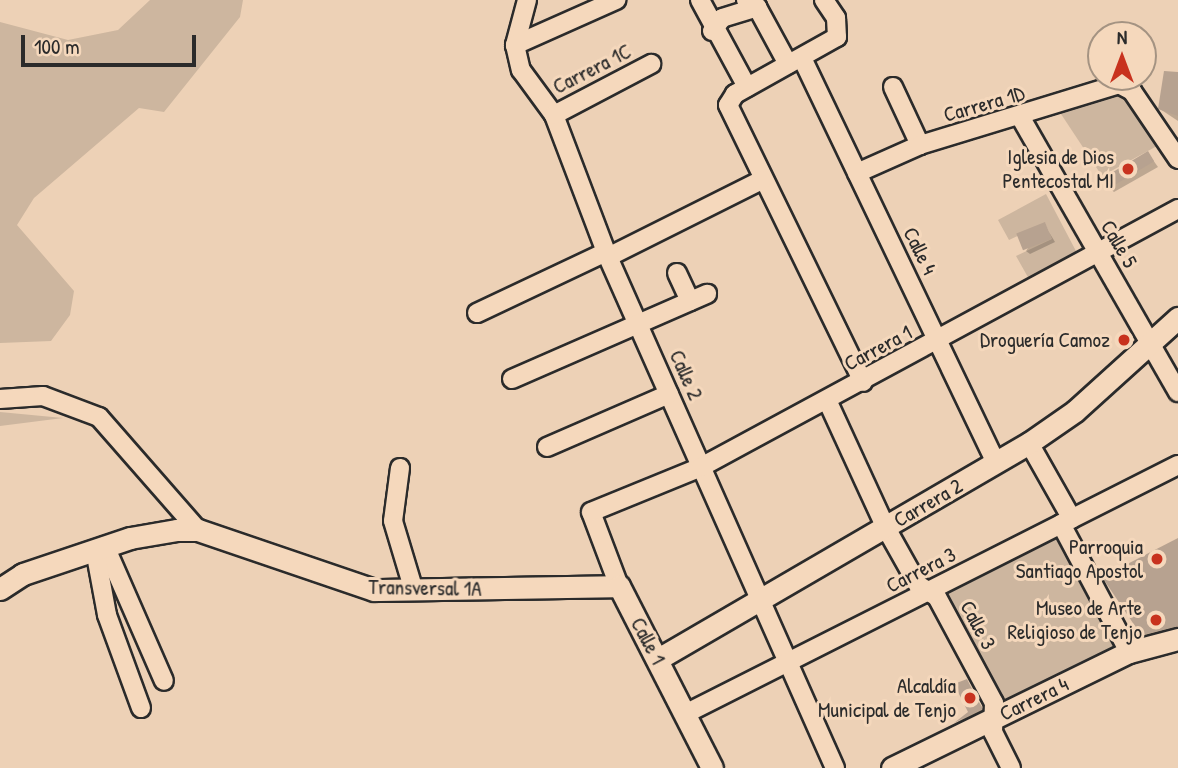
<!DOCTYPE html>
<meta charset="utf-8">
<style>
body{margin:0}
#map{position:relative;width:1178px;height:768px;overflow:hidden;background:#edd1b6;font-family:"Patrick Hand",sans-serif}
div>[style]{position:absolute}
[style*='--x']{left:calc(var(--x)*1px);top:calc(var(--y)*1px);width:calc(var(--w)*1px);rotate:calc(var(--a)*1deg)}
.green>*{inset:0;background:#cdb69f;transform-origin:0 0}
.shadow>*{inset:0;background:#0003}
.building>*{inset:0;background:#b7a290;transform-origin:0 0}
.roads{filter:drop-shadow(2px 0 #2b2b2b) drop-shadow(-2px 0 #2b2b2b) drop-shadow(0 2px #2b2b2b) drop-shadow(0 -2px #2b2b2b)}
.minor>*{height:18px;margin:-9px;padding:0 9px;transform-origin:9px;border-radius:9px;background:#f5d8bc}
.major>*{height:21px;margin:-10.5px;padding:0 10.5px;transform-origin:10.5px;border-radius:10.5px;background:#f5d8bc}
.dots>*{width:19px;height:19px;translate:-50% -50%;box-sizing:border-box;border:4px solid #f5d8bc;border-radius:50%}
span{translate:-50% -50%;white-space:nowrap;text-align:center;line-height:1.15;-webkit-text-stroke:6px #f5d8bc;paint-order:stroke}
.street-label{font-size:21px;color:#2b2b2b}
.poi-label{font-size:21px;color:#2b2b2b}
.right{translate:-100% -50%;text-align:right}
.north{position:absolute;left:1087px;top:21px;width:70px;height:70px;box-sizing:border-box;background:#f5d8bc;border:2px solid #a49382;border-radius:50%;rotate:0deg;font-size:19px;font-weight:700;line-height:28px;text-align:center;color:#2b2b2b}
.north::after{content:'';display:block;margin:auto;width:24px;height:32px;background:#c8321e;clip-path:polygon(50% 0,100% 100%,50% 72%,0 100%)}
.scale{position:absolute;left:21px;top:35px;width:175px;height:32px;box-sizing:border-box;border:4px solid #2b2b2b;border-top:0;padding-left:9px;font-size:21px;line-height:24px;white-space:nowrap;color:#2b2b2b;-webkit-text-stroke:5px #f5d8bc;paint-order:stroke}
</style>
<div id="map">
<div class="green">
<div style="clip-path:polygon(150px 0,243px 0,240px 17px,164px 112px,139px 108px,34px 198px,17px 225px,74px 291px,70px 315px,51px 341px,0 343px,0 22px,68px 40px,118px 30px)"></div>
<div style="clip-path:polygon(1118px 91px,1157px 146px,1102px 176px,1059px 111px)"></div>
<div style="clip-path:polygon(1046px 194px,1077px 253px,1029px 279px,1016px 256px,1052px 239px,1045px 223px,1009px 240px,998px 220px)"></div>
<div style="clip-path:polygon(0 412px,63px 418px,0 426px)"></div>
<div style="left:1060px;top:533px;width:127px;height:130px;rotate:62deg"></div>
</div>
<div class="shadow">
<div style="clip-path:polygon(1178px 74px,1178px 121px,1160px 109px)"></div>
<div style="clip-path:polygon(1148px 153px,1158px 167px,1114px 192px,1108px 187px)"></div>
<div style="clip-path:polygon(1044px 224px,1055px 242px,1030px 254px,1026px 251px)"></div>
<div style="clip-path:polygon(1178px 540px,1178px 636px,1150px 642px,1142px 634px)"></div>
<div style="clip-path:polygon(966px 681px,987px 715px,961px 728px,956px 723px,971px 713px)"></div>
</div>
<div class="building">
<div style="clip-path:polygon(1164px 71px,1178px 72px,1178px 116px,1158px 109px)"></div>
<div style="left:1148px;top:151px;width:12px;height:52px;rotate:59deg"></div>
<div style="left:1045px;top:222px;width:18px;height:31px;rotate:68deg"></div>
<div style="clip-path:polygon(1178px 538px,1178px 626px,1141px 635px,1102px 577px)"></div>
<div style="clip-path:polygon(967px 679px,982px 709px,954px 723px,968px 712px,954px 684px)"></div>
</div>
<div class="roads">
<div class="minor">
<div style="--x:527;--y:0;--w:47;--a:104.9"></div>
<div style="--x:515;--y:45;--w:26;--a:77"></div>
<div style="--x:521;--y:70;--w:56;--a:53.7"></div>
<div style="--x:554;--y:115;--w:152;--a:69.2"></div>
<div style="--x:608;--y:257;--w:559;--a:66.05"></div>
<div style="--x:700;--y:0;--w:99;--a:61.6"></div>
<div style="--x:746;--y:0;--w:13;--a:32"></div>
<div style="--x:757;--y:7;--w:65;--a:61.5"></div>
<div style="--x:824;--y:0;--w:22;--a:56"></div>
<div style="--x:836;--y:18;--w:19;--a:87"></div>
<div style="--x:837;--y:37;--w:117;--a:150.8"></div>
<div style="--x:735;--y:94;--w:13;--a:122"></div>
<div style="--x:728;--y:105;--w:308;--a:64"></div>
<div style="--x:712;--y:31;--w:16;--a:-52"></div>
<div style="--x:722;--y:18;--w:37;--a:-17"></div>
<div style="--x:515;--y:45;--w:111;--a:-24"></div>
<div style="--x:802;--y:58;--w:449;--a:64.4"></div>
<div style="--x:893;--y:87;--w:64;--a:65"></div>
<div style="--x:554;--y:115;--w:110;--a:-27.7"></div>
<div style="--x:1021;--y:118;--w:316;--a:60.2"></div>
<div style="--x:857;--y:173;--w:69;--a:-24"></div>
<div style="--x:920;--y:145;--w:208;--a:-17"></div>
<div style="--x:1119;--y:84;--w:15;--a:28"></div>
<div style="--x:1132;--y:91;--w:82;--a:55.9"></div>
<div style="--x:608;--y:257;--w:172;--a:-26.6"></div>
<div style="--x:677;--y:273;--w:31;--a:65"></div>
<div style="--x:477;--y:313;--w:143;--a:-25.3"></div>
<div style="--x:512;--y:379;--w:213;--a:-23.6"></div>
<div style="--x:0;--y:399;--w:43;--a:-4"></div>
<div style="--x:43;--y:396;--w:60;--a:20.6"></div>
<div style="--x:99;--y:417;--w:150;--a:48.8"></div>
<div style="--x:827;--y:400;--w:141;--a:65.3"></div>
<div style="--x:886;--y:528;--w:65;--a:60.7"></div>
<div style="--x:918;--y:585;--w:22;--a:32"></div>
<div style="--x:937;--y:597;--w:120;--a:61.7"></div>
<div style="--x:994;--y:703;--w:29;--a:92"></div>
<div style="--x:993;--y:732;--w:40;--a:63.4"></div>
<div style="--x:1029;--y:443;--w:87;--a:60.5"></div>
<div style="--x:547;--y:447;--w:133;--a:-23.5"></div>
<div style="--x:400;--y:468;--w:53;--a:97.5"></div>
<div style="--x:393;--y:521;--w:73;--a:73.3"></div>
<div style="--x:1061;--y:524;--w:145;--a:62"></div>
<div style="--x:105;--y:546;--w:147;--a:66.4"></div>
<div style="--x:95;--y:550;--w:66;--a:79.5"></div>
<div style="--x:107;--y:615;--w:99;--a:69.9"></div>
<div style="--x:619;--y:586;--w:79;--a:-110.7"></div>
<div style="--x:591;--y:512;--w:119;--a:-22.2"></div>
<div style="--x:701;--y:467;--w:542;--a:-28.41"></div>
<div style="--x:685;--y:714;--w:552;--a:-26.8"></div>
</div>
<div class="major">
<div style="--x:0;--y:589;--w:27;--a:-33"></div>
<div style="--x:23;--y:574;--w:113;--a:-18.6"></div>
<div style="--x:130;--y:538;--w:48;--a:-9.7"></div>
<div style="--x:177;--y:530;--w:21;--a:0"></div>
<div style="--x:198;--y:530;--w:186;--a:18.8"></div>
<div style="--x:374;--y:590;--w:245;--a:-0.9"></div>
<div style="--x:619;--y:586;--w:204;--a:62.9"></div>
<div style="--x:658;--y:659;--w:429;--a:-30.2"></div>
<div style="--x:1029;--y:443;--w:56;--a:-34.8"></div>
<div style="--x:1075;--y:411;--w:139;--a:-42.1"></div>
<div style="--x:892;--y:768;--w:264;--a:-26.1"></div>
<div style="--x:1129;--y:652;--w:51;--a:-14.9"></div>
</div>
</div>
<div class="dots">
<div style="left:1128px;top:169px;background:#c8321e"></div>
<div style="left:1124px;top:340px;background:#c8321e"></div>
<div style="left:1157px;top:559px;background:#c8321e"></div>
<div style="left:1156px;top:620px;background:#c8321e"></div>
<div style="left:970px;top:698px;background:#c8321e"></div>
</div>
<div class="street-label">
<span style="left:592px;top:69px;rotate:-27deg">Carrera 1C</span>
<span style="left:984px;top:104px;rotate:-16deg">Carrera 1D</span>
<span style="left:1119px;top:244px;rotate:60deg">Calle 5</span>
<span style="left:920px;top:251px;rotate:64deg">Calle 4</span>
<span style="left:878px;top:348px;rotate:-28deg">Carrera 1</span>
<span style="left:686px;top:375px;rotate:66deg">Calle 2</span>
<span style="left:928px;top:503px;rotate:-30deg">Carrera 2</span>
<span style="left:921px;top:570px;rotate:-27deg">Carrera 3</span>
<span style="left:425px;top:588px;rotate:1deg">Transversal 1A</span>
<span style="left:978px;top:625px;rotate:62deg">Calle 3</span>
<span style="left:648px;top:641px;rotate:62deg">Calle 1</span>
<span style="left:1034px;top:699px;rotate:-26deg">Carrera 4</span>
</div>
<div class="poi-label">
<span class="right" style="left:1114px;top:169px">Iglesia de Dios<br>Pentecostal MI</span>
<span class="right" style="left:1110px;top:340px">Droguería Camoz</span>
<span class="right" style="left:1143px;top:559px">Parroquia<br>Santiago Apostol</span>
<span class="right" style="left:1142px;top:620px">Museo de Arte<br>Religioso de Tenjo</span>
<span class="right" style="left:956px;top:698px">Alcaldía<br>Municipal de Tenjo</span>
</div>
<div class="north">N</div>
<div class="scale">100 m</div>
</div>
